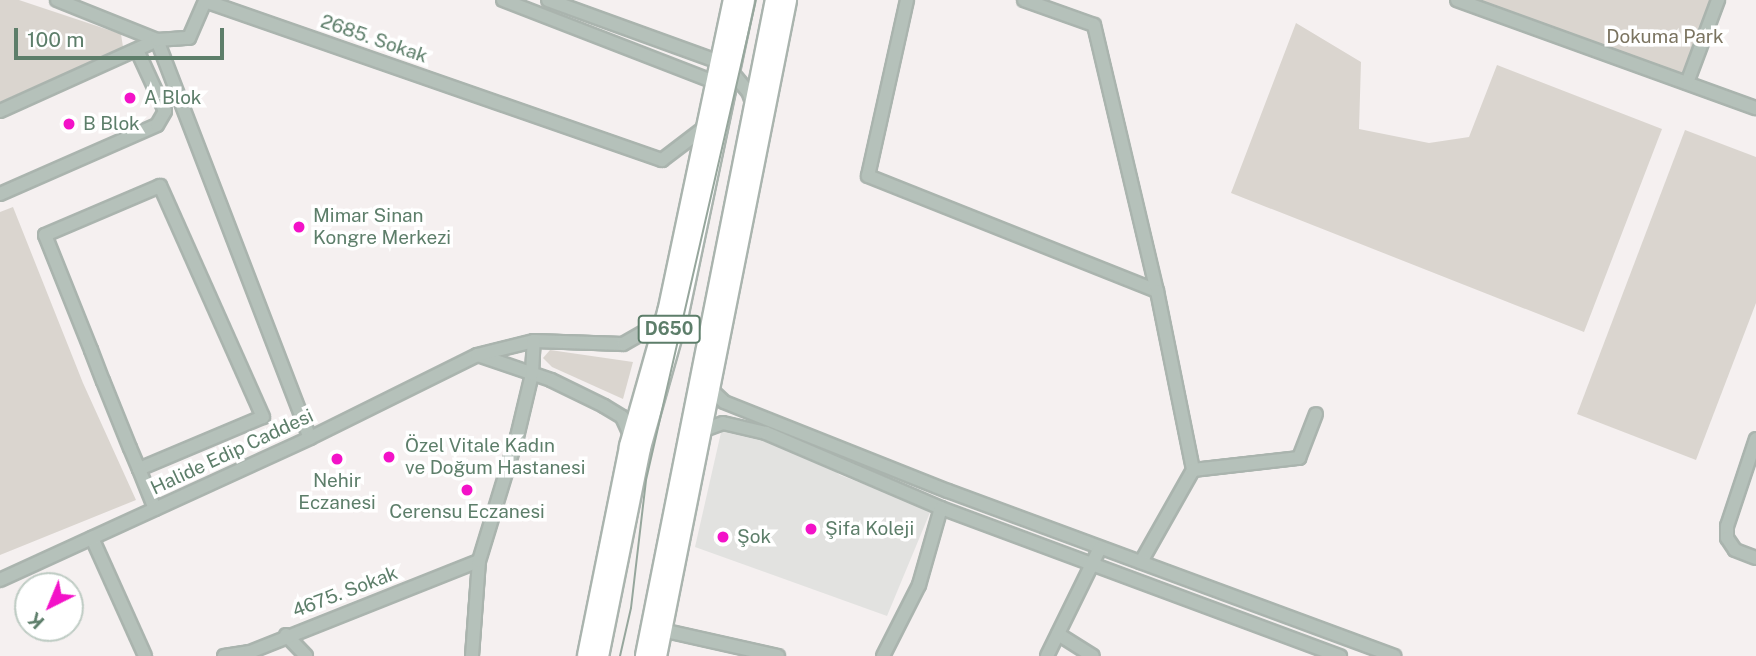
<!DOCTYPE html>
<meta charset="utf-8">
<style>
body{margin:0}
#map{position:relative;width:1756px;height:656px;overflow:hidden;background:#f5f0f0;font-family:"Public Sans",sans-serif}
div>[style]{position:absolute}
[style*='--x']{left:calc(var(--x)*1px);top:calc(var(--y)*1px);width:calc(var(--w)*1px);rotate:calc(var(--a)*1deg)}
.built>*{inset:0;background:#e2e2e0}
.green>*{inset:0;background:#dad5cf}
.roads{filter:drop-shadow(2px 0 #aab4ae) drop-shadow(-2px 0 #aab4ae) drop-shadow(0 2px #aab4ae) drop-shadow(0 -2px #aab4ae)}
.minor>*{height:12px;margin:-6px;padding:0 6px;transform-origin:6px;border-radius:6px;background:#b5c1ba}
.highway>*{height:30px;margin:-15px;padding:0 15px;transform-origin:15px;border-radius:15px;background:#fff}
.tram>*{height:2px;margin:-1px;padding:0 1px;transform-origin:1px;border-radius:1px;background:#96a69c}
.dots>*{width:19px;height:19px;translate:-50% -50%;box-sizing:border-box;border:4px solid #fff;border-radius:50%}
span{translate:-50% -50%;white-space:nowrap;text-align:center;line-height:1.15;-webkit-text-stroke:7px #fff;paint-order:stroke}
.shield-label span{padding:2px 5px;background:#fff;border:2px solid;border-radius:5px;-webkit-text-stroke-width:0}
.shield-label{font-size:18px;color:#5d7e6a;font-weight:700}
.park-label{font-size:19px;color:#7b7460}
.street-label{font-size:19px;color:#5d7e6a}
.poi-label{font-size:19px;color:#5d7e6a}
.left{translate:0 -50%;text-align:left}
.north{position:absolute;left:14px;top:572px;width:70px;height:70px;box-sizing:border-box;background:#fff;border:2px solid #becbc3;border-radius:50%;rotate:223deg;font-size:19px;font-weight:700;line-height:28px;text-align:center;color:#5d7e6a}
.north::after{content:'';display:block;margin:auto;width:24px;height:32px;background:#f312c8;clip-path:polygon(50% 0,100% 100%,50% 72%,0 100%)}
.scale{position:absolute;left:14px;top:28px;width:210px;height:32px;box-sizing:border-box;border:4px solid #5d7e6a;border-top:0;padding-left:9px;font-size:21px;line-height:24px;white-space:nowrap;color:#5d7e6a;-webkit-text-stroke:5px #fff;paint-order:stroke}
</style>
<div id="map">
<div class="built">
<div style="clip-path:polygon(722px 428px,811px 454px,840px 475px,931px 510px,887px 616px,695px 547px)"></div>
</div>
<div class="green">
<div style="clip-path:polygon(0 0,19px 0,121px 34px,123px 47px,0 102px)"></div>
<div style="clip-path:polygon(1458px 0,1718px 0,1687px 83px)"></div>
<div style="clip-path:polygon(1296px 23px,1361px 62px,1359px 129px,1429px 143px,1469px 137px,1497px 65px,1662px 129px,1584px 332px,1231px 193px)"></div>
<div style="clip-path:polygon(1685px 130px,1756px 157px,1756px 303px,1696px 460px,1577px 414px)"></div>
<div style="clip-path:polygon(13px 207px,83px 383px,136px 500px,0 555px,0 212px)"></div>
<div style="clip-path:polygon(550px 350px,633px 362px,623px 399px,552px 367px,543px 358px)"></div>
</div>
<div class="roads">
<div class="minor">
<div style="--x:57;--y:0;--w:108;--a:21.8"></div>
<div style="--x:157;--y:40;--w:426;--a:69"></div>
<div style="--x:503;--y:0;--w:233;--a:21.2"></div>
<div style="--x:548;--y:0;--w:188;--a:19.9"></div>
<div style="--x:725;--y:64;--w:35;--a:50"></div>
<div style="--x:748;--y:91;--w:15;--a:70"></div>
<div style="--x:907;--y:0;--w:180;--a:102.5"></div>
<div style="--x:868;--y:176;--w:311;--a:21.7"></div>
<div style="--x:1024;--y:0;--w:74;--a:19.7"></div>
<div style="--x:1094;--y:25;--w:273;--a:76.7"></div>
<div style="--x:1157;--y:291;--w:183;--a:78.6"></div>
<div style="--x:1193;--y:470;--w:106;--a:119.5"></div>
<div style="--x:1457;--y:0;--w:318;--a:19.9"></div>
<div style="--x:1687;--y:83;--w:89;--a:-69.5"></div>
<div style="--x:0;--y:111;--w:172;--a:-24.3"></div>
<div style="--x:157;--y:40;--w:32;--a:-4"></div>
<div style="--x:189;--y:38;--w:40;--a:-66.6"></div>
<div style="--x:205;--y:1;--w:484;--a:19.2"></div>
<div style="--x:662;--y:160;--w:58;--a:-37.3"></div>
<div style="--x:0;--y:194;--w:171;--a:-23.7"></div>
<div style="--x:157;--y:125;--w:16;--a:-60"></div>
<div style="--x:165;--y:111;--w:67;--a:-114.7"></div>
<div style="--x:478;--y:355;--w:77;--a:18.9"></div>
<div style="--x:551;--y:380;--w:59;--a:26.1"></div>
<div style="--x:604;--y:406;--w:21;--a:31"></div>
<div style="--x:622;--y:417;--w:23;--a:65"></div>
<div style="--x:707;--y:386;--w:23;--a:43"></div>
<div style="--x:724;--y:402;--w:241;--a:21.7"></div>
<div style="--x:948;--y:491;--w:476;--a:20.3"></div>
<div style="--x:701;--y:431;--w:23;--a:-20"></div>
<div style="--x:723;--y:423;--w:44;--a:13.1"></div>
<div style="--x:766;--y:433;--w:190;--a:23.2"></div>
<div style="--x:941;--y:508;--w:426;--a:20.4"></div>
<div style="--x:1756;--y:439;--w:92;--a:108.4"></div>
<div style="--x:1727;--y:526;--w:12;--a:90"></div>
<div style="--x:1727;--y:538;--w:14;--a:56"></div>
<div style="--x:1735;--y:550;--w:22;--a:21"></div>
<div style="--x:139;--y:469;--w:134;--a:-22.8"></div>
<div style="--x:263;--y:417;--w:253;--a:-114"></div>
<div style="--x:160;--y:186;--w:125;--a:156.9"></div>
<div style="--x:45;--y:235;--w:124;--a:68.2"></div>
<div style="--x:91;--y:350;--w:33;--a:69"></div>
<div style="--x:103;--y:381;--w:72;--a:68.1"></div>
<div style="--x:130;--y:448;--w:23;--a:67"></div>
<div style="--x:139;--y:469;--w:43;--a:68.2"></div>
<div style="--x:1193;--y:470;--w:107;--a:-6.5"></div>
<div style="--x:1299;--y:458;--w:47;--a:-68.9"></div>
<div style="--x:92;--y:538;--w:129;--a:65.8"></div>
<div style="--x:0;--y:580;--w:341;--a:-24.6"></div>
<div style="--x:310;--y:438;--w:186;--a:-26.4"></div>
<div style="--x:477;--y:355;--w:59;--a:-13.8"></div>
<div style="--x:534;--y:341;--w:89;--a:1.9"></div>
<div style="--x:623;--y:344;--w:48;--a:-29.7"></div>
<div style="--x:657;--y:629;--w:124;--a:12.6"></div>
<div style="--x:1058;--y:634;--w:41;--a:32.2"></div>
<div style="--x:286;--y:635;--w:29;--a:46"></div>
<div style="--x:224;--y:656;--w:26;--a:-9"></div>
<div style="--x:250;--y:652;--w:246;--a:-21.7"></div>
<div style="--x:472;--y:656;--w:95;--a:-85.8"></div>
<div style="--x:479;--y:561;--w:130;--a:-73"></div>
<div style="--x:517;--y:437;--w:65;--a:-76.6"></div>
<div style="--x:532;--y:374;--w:33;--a:-87"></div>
<div style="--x:883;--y:656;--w:80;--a:-63.1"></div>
<div style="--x:919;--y:585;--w:80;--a:-74.1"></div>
<div style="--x:1047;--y:656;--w:120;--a:-63.9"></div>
</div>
<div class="highway">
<div style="--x:593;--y:656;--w:213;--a:-78.6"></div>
<div style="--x:635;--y:447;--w:139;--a:-74.2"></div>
<div style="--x:673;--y:313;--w:320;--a:-78.1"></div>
<div style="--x:651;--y:656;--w:669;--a:-78.79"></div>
</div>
</div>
<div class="tram">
<div style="--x:620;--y:656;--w:49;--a:-77.1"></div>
<div style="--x:631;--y:608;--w:129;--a:-83.3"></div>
<div style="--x:646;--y:480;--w:492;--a:-77.1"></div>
</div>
<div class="dots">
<div style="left:130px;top:98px;background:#f312c8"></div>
<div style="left:69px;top:124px;background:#f312c8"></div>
<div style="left:299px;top:227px;background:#f312c8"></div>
<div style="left:389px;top:457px;background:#f312c8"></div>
<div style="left:337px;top:459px;background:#f312c8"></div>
<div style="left:467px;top:490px;background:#f312c8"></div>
<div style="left:811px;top:529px;background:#f312c8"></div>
<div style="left:723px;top:537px;background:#f312c8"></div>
</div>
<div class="shield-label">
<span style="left:669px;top:329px">D650</span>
</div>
<div class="park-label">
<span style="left:1665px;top:37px">Dokuma Park</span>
</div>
<div class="street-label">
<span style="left:374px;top:39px;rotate:19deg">2685. Sokak</span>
<span style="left:232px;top:452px;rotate:-25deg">Halide Edip Caddesi</span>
<span style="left:345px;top:592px;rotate:-21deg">4675. Sokak</span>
</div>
<div class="poi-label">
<span class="left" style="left:144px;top:98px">A Blok</span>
<span class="left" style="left:83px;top:124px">B Blok</span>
<span class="left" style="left:313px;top:227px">Mimar Sinan<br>Kongre Merkezi</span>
<span class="left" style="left:405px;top:457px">Özel Vitale Kadın<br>ve Doğum Hastanesi</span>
<span style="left:337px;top:492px">Nehir<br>Eczanesi</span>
<span style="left:467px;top:512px">Cerensu Eczanesi</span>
<span class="left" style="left:825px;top:529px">Şifa Koleji</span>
<span class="left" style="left:737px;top:537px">Şok</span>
</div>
<div class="north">K</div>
<div class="scale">100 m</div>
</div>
